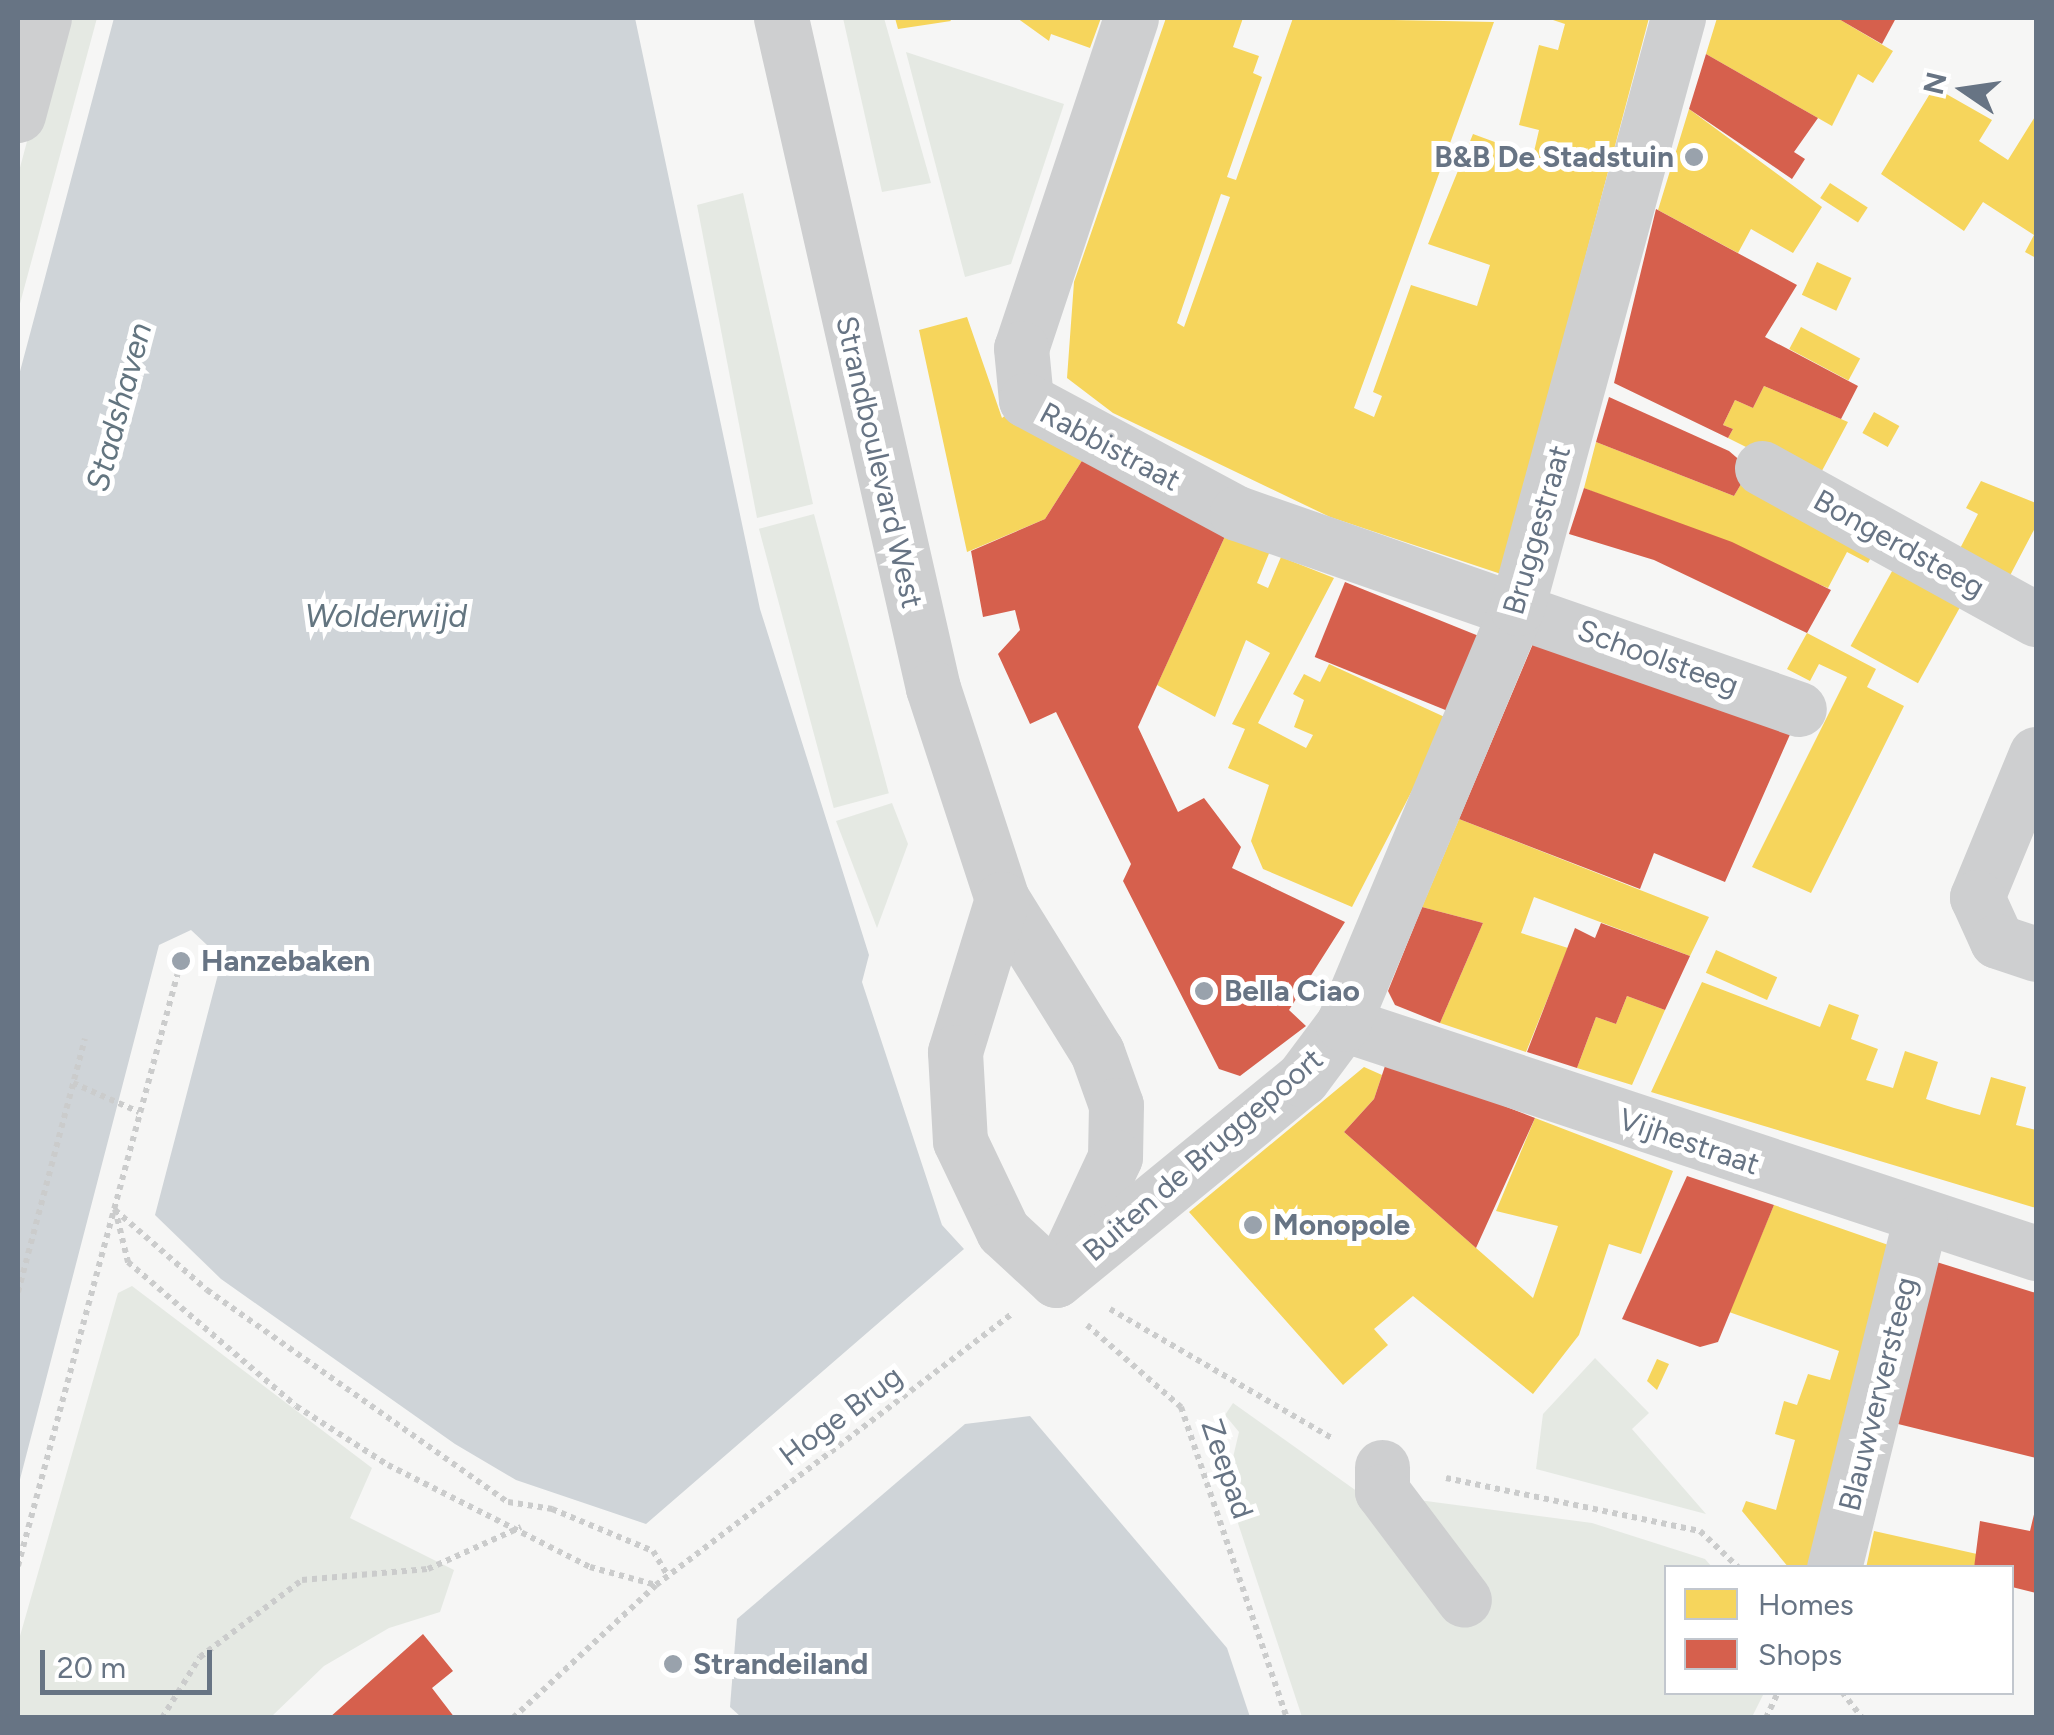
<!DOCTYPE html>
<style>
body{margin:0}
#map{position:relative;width:2054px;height:1735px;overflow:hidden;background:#f6f6f5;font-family:Figtree,sans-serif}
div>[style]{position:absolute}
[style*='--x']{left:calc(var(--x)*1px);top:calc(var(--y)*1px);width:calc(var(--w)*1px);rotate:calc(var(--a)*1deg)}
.green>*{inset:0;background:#e5e9e3;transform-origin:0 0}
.water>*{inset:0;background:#cfd4d8}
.homes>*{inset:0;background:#f6d55c;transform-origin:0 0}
.shops>*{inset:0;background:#d6604d;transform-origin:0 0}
.path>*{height:6px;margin-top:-3px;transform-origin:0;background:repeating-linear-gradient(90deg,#cbcccc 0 5px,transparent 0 10px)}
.minor>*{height:55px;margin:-27.5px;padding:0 27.5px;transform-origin:27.5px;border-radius:27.5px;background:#cecfd0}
.dots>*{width:28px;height:28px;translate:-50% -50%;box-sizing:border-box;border:5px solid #fff;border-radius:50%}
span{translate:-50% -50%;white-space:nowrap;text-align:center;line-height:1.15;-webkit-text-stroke:10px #fff;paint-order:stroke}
.poi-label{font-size:30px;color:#677484;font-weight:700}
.right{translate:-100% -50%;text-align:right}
.left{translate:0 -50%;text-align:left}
.street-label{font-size:30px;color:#677484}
.water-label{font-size:32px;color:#637580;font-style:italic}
.frame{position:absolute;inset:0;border:20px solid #677484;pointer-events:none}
.legend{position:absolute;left:1664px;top:1565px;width:350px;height:130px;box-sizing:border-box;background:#fff;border:2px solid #c2c7ce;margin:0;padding:12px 18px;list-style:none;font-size:30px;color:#677484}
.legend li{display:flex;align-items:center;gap:20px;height:50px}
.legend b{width:50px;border:2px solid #c2c7ce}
.north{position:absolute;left:1914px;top:40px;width:100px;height:100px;-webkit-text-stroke:8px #fff;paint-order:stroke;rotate:283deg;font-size:28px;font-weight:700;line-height:40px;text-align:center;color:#677484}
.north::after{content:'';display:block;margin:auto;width:35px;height:45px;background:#677484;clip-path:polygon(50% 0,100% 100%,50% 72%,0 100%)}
.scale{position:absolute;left:40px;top:1650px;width:172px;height:45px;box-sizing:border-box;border:5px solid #677484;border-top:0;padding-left:12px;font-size:30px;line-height:35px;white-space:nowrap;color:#677484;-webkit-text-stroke:8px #fff;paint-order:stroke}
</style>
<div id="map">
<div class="green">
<div style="clip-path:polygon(60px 18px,97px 18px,18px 311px,18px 175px)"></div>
<div style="clip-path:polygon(843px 18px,884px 18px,931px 183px,882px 192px)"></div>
<div style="clip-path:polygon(906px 52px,1064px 104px,1011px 264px,965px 277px)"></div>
<div style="clip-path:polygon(743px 193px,813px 504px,757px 518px,697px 205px)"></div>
<div style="left:814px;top:514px;width:289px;height:57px;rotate:75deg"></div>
<div style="clip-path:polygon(892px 803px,908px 844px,877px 928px,836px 821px)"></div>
<div style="clip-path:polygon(132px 1286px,372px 1468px,350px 1518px,454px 1570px,440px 1612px,389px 1628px,324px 1666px,271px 1717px,18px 1717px,18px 1643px,118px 1293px)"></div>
<div style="clip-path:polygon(1595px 1358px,1649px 1413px,1632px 1429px,1706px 1514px,1536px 1469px,1543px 1414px)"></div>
<div style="clip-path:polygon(1233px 1403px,1358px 1492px,1592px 1523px,1705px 1559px,1712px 1567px,1666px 1568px,1666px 1692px,1764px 1693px,1752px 1717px,1302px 1717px,1226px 1487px,1239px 1432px,1225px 1415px)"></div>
</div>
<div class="water">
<div style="clip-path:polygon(114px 18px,635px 18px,760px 609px,869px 955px,862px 982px,942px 1225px,964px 1249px,646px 1524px,516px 1480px,455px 1444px,221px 1279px,155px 1215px,222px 959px,191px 930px,159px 945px,18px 1487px,18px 379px)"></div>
<div style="clip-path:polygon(1030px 1416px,1227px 1648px,1250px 1717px,741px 1717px,730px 1707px,737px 1619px,965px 1424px)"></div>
</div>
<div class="homes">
<div style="clip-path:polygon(895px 18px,949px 18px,951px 21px,898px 29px)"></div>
<div style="clip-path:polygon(1017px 18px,1101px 18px,1090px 48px,1051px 34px,1049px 41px)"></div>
<div style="clip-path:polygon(evenodd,1166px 18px,1243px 18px,1233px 47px,1259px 56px,1253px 73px,1262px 77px,1227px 177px,1236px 180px,1293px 18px,1494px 22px,1354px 408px,1374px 417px,1382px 396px,1373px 392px,1411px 285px,1477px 306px,1490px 265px,1428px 244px,1473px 134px,1533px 156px,1539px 130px,1519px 125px,1539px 45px,1558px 50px,1565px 24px,1547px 18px,1649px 18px,1501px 574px,1330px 517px,1113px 413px,1067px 378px,1074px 282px,1166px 18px,1221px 194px,1230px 197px,1184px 327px,1177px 323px,1221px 194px)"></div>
<div style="clip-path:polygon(1717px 18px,1837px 18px,1893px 51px,1873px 83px,1858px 74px,1832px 126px,1706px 54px)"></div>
<div style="clip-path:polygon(1934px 87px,1992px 120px,1979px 141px,2008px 160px,2036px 115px,2036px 258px,2025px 252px,2034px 235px,1983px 202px,1964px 231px,1881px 174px)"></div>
<div style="clip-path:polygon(1689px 109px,1822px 207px,1793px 253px,1751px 229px,1738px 253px,1658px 210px)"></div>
<div style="left:1830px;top:183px;width:45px;height:18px;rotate:33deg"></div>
<div style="left:1817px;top:262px;width:38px;height:36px;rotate:25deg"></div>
<div style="clip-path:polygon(967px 317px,1002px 418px,1018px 405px,1085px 456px,1045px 519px,967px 552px,919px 330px)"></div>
<div style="left:1801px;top:327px;width:67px;height:25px;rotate:28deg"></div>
<div style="clip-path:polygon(1764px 386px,1848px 422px,1816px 482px,1728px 438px,1733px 429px,1723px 425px,1735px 400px,1753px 408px)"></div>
<div style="left:1874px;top:412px;width:29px;height:24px;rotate:29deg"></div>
<div style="clip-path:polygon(1596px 442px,1734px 496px,1750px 469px,1879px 543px,1868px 563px,1847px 552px,1828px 588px,1584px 488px)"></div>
<div style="clip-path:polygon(1981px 481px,2036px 503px,2036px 526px,2004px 587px,1954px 560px,1978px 514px,1966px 508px)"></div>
<div style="clip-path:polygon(1227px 532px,1270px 551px,1257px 583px,1268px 588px,1281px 557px,1334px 578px,1258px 723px,1306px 748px,1313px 735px,1294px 727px,1304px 700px,1293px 694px,1304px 674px,1320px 682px,1329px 664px,1449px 719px,1352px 907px,1263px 869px,1251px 841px,1269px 785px,1228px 768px,1245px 729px,1232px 724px,1270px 653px,1246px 640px,1215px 717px,1157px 685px)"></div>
<div style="left:1901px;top:555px;width:77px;height:104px;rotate:29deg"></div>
<div style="clip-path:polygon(1807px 633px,1876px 669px,1867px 687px,1904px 706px,1811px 893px,1752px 867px,1847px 677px,1819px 664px,1810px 681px,1787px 669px)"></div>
<div style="clip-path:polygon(1459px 819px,1709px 917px,1690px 956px,1534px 897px,1521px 933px,1568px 948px,1526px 1052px,1440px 1023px,1483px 923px,1422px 907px)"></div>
<div style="left:1716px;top:950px;width:67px;height:25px;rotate:24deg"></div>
<div style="clip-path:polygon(1702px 982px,1820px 1027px,1829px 1004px,1859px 1015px,1851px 1039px,1878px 1049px,1866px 1080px,1893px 1088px,1905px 1051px,1938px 1062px,1926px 1099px,1954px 1108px,1980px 1115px,1991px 1077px,2026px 1087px,2016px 1125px,2036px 1130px,2036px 1208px,1651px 1092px)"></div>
<div style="clip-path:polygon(1627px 996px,1665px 1010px,1632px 1085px,1577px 1068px,1596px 1017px,1616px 1024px)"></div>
<div style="clip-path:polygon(1364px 1067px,1382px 1075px,1374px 1099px,1344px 1132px,1533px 1298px,1558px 1226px,1496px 1211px,1535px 1118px,1673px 1171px,1641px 1254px,1609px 1244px,1579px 1335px,1533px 1394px,1413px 1296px,1374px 1329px,1388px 1345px,1343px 1385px,1189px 1212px)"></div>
<div style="clip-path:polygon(1774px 1205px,1897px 1248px,1819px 1568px,1789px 1568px,1742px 1511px,1746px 1501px,1776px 1510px,1795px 1440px,1775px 1434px,1784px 1401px,1797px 1405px,1808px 1374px,1830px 1380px,1839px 1351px,1729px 1312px)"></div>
<div style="clip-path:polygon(1657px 1359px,1669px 1364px,1657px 1390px,1647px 1381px)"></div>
<div style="clip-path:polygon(1874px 1531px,1977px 1554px,1974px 1568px,1866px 1568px)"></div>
</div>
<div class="shops">
<div style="clip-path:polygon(1837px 18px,1896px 18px,1882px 44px)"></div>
<div style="clip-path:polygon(1706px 54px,1818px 118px,1794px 152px,1805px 159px,1792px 179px,1689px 109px)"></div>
<div style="clip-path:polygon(1656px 209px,1797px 285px,1765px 337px,1858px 386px,1841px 419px,1764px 386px,1753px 408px,1735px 400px,1723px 425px,1733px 429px,1728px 438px,1614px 383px)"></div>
<div style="clip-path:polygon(1609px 397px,1729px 451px,1750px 469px,1734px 496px,1596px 442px)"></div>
<div style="clip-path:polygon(1085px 456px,1227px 532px,1138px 727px,1178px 812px,1204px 798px,1241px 847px,1232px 868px,1345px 922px,1289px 1010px,1306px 1026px,1240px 1076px,1219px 1069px,1123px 881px,1131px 864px,1056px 712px,1030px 724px,998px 654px,1020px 630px,1015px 610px,983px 617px,971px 551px,1045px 519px)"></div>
<div style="clip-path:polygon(1584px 488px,1732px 542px,1831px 590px,1807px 633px,1654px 560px,1569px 534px)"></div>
<div style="left:1345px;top:582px;width:149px;height:81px;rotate:22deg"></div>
<div style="clip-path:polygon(1540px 627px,1792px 730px,1725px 882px,1654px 853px,1640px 889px,1459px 819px)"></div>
<div style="clip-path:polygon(1422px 907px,1483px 923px,1440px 1023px,1395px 1005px,1388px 991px)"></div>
<div style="clip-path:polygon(1601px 923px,1690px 956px,1665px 1010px,1627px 996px,1616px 1024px,1596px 1017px,1577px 1068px,1527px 1052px,1575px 928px,1595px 938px)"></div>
<div style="clip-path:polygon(1387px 1060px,1535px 1118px,1476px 1248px,1344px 1132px,1374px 1099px)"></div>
<div style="clip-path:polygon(1687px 1176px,1774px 1205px,1718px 1342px,1700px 1347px,1622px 1319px)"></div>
<div style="clip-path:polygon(1927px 1259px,2036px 1293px,2036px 1458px,1894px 1423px)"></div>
<div style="clip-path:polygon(2036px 1506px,2036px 1593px,2012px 1587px,2012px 1568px,1974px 1568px,1980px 1521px,2030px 1531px)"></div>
<div style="clip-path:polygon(423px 1634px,453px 1671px,432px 1688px,455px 1718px,329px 1718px)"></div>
</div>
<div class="path">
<div style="--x:73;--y:1083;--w:72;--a:23.7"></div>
<div style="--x:115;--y:1209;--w:55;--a:76.2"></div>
<div style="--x:128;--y:1262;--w:221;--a:40.6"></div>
<div style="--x:296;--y:1406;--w:109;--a:32.7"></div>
<div style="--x:388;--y:1465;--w:226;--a:26.8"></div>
<div style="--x:590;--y:1567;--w:68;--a:15.3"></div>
<div style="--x:115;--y:1210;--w:122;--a:41"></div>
<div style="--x:207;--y:1290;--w:368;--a:35.2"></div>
<div style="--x:508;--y:1502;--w:45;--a:9"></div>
<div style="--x:552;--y:1509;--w:109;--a:22.6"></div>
<div style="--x:653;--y:1551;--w:29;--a:59"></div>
<div style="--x:18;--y:1292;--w:262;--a:-75.2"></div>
<div style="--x:1110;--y:1309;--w:257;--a:30.2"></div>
<div style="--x:1087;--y:1325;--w:125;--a:41.1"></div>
<div style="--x:1181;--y:1407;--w:329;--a:71.2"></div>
<div style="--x:1446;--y:1478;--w:259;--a:11.8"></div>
<div style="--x:1700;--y:1531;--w:54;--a:43.5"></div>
<div style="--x:18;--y:1566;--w:627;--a:-74.92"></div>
<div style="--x:1842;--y:1692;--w:33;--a:52"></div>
<div style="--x:162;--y:1718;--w:72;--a:-58.1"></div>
<div style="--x:200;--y:1657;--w:128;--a:-37"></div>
<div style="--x:302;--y:1580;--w:126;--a:-5"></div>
<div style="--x:428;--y:1569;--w:102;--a:-24.3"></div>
<div style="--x:513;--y:1718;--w:195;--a:-42.9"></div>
<div style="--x:656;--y:1585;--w:449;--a:-37.3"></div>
<div style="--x:1766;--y:1718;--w:29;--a:-65"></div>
</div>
<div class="minor">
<div style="--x:781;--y:18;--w:687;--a:77.22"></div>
<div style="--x:933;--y:688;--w:222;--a:71.9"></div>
<div style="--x:1002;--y:899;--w:180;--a:58.2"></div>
<div style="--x:1097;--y:1052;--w:56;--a:70.3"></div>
<div style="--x:1116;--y:1105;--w:52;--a:91.1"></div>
<div style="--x:1115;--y:1157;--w:114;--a:115"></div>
<div style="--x:1131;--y:18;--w:348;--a:108.4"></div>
<div style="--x:1021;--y:348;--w:52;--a:84.5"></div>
<div style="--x:1026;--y:400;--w:239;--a:28.2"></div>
<div style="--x:1237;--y:513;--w:595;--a:19.23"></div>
<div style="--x:18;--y:115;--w:100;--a:-75"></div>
<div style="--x:1762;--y:468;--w:313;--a:28.9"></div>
<div style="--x:2036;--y:754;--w:155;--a:112.4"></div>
<div style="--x:1977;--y:897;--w:48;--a:65.6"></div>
<div style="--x:1997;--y:941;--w:41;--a:18.4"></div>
<div style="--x:1002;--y:899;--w:160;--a:107.1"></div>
<div style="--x:955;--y:1052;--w:89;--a:86.8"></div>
<div style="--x:960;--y:1141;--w:100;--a:64.5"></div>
<div style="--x:1003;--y:1231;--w:72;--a:42.8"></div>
<div style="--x:1343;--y:1024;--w:730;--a:18.29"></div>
<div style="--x:1056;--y:1280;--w:318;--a:-39.3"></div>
<div style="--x:1302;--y:1079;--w:69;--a:-53.3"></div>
<div style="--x:1343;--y:1024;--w:451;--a:-67.3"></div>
<div style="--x:1517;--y:608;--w:612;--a:-74.74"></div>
<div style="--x:1382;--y:1467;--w:24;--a:90"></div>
<div style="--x:1382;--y:1491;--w:136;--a:53"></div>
<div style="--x:1834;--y:1568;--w:358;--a:-76.1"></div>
</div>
<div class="dots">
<div style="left:1694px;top:157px;background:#99a2ac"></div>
<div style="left:181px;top:961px;background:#99a2ac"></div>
<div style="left:1204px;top:991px;background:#99a2ac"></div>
<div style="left:1253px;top:1225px;background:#99a2ac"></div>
<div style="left:673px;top:1664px;background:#99a2ac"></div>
</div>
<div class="poi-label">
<span class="right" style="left:1674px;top:157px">B&amp;B De Stadstuin</span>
<span class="left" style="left:201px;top:961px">Hanzebaken</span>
<span class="left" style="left:1224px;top:991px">Bella Ciao</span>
<span class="left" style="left:1273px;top:1225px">Monopole</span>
<span class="left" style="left:693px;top:1664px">Strandeiland</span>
</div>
<div class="street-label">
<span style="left:1110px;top:447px;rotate:28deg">Rabbistraat</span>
<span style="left:879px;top:462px;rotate:77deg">Strandboulevard West</span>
<span style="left:1537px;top:530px;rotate:-74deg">Bruggestraat</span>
<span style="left:1899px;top:544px;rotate:29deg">Bongerdsteeg</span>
<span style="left:1658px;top:658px;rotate:20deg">Schoolsteeg</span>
<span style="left:1689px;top:1142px;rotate:19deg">Vijhestraat</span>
<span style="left:1203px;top:1155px;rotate:-41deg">Buiten de Bruggepoort</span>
<span style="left:1878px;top:1394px;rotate:-76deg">Blauwverversteeg</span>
<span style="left:841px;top:1416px;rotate:-37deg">Hoge Brug</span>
<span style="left:1227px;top:1469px;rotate:71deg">Zeepad</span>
</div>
<div class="water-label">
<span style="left:119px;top:407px;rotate:-75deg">Stadshaven</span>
<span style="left:386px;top:616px">Wolderwijd</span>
</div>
<div class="frame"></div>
<ul class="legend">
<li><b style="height:28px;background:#f6d55c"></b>Homes</li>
<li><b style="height:28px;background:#d6604d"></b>Shops</li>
</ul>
<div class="north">N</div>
<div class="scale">20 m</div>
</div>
